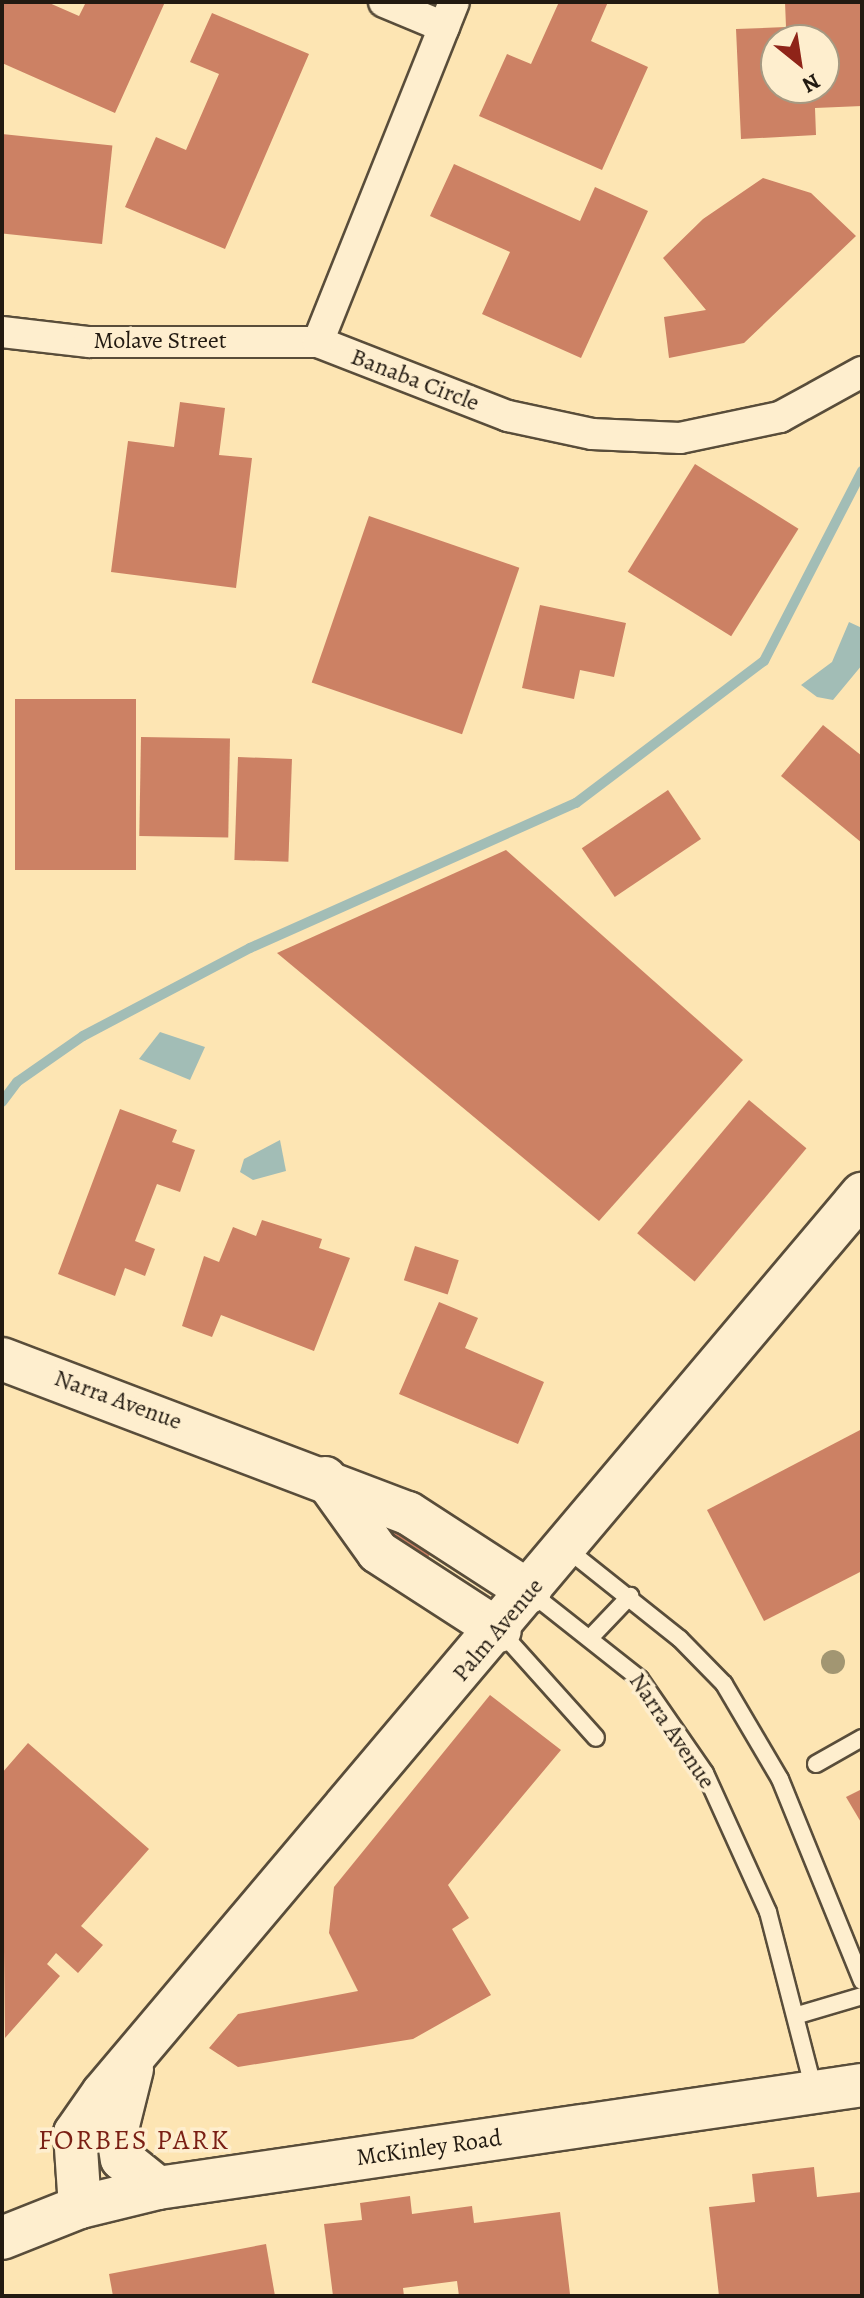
<!DOCTYPE html>
<style>
body{margin:0}
#map{position:relative;width:864px;height:2298px;overflow:hidden;background:#fde5b3;font-family:Alegreya,serif}
div>[style]{position:absolute}
[style*='--x']{left:calc(var(--x)*1px);top:calc(var(--y)*1px);width:calc(var(--w)*1px);rotate:calc(var(--a)*1deg)}
.water>*{inset:0;background:#a2bdb6}
.stream>*{height:10px;margin:-5px;padding:0 5px;transform-origin:5px;border-radius:5px;background:#a2bdb6}
.building>*{inset:0;background:#cc8164;transform-origin:0 0}
.roads{filter:drop-shadow(2px 0 #594d3a) drop-shadow(-2px 0 #594d3a) drop-shadow(0 2px #594d3a) drop-shadow(0 -2px #594d3a)}
.lane>*{height:16px;margin:-8px;padding:0 8px;transform-origin:8px;border-radius:8px;background:#feeece}
.street>*{height:30px;margin:-15px;padding:0 15px;transform-origin:15px;border-radius:15px;background:#feeece}
.secondary>*{height:42px;margin:-21px;padding:0 21px;transform-origin:21px;border-radius:21px;background:#feeece}
.trees>*{width:24px;height:24px;margin:-12px;border-radius:50%;background:#a29672}
span{translate:-50% -50%;white-space:nowrap;text-align:center;line-height:1.15;-webkit-text-stroke:7px #feeece;paint-order:stroke}
.street-label{font-size:24px;color:#221a11}
.quarter-label{font-size:28px;color:#7a1f14;letter-spacing:2px}
.frame{position:absolute;inset:0;border:4px solid #221a11;pointer-events:none}
.north{position:absolute;left:760px;top:24px;width:80px;height:80px;box-sizing:border-box;background:#feeece;border:2px solid #a69982;border-radius:50%;rotate:150deg;font-size:22px;font-weight:700;line-height:32px;text-align:center;color:#221a11}
.north::after{content:'';display:block;margin:auto;width:28px;height:36px;background:#8f2418;clip-path:polygon(50% 0,100% 100%,50% 72%,0 100%)}
</style>
<div id="map">
<div class="water">
<div style="clip-path:polygon(849px 622px,862px 628px,862px 665px,833px 700px,817px 697px,801px 685px,832px 662px)"></div>
<div style="clip-path:polygon(160px 1032px,205px 1047px,190px 1080px,139px 1059px)"></div>
<div style="clip-path:polygon(280px 1140px,286px 1171px,253px 1180px,240px 1172px,244px 1159px)"></div>
</div>
<div class="stream">
<div style="--x:2;--y:1102;--w:25;--a:-53"></div>
<div style="--x:17;--y:1082;--w:80;--a:-34.9"></div>
<div style="--x:83;--y:1036;--w:189;--a:-27.8"></div>
<div style="--x:250;--y:948;--w:357;--a:-24"></div>
<div style="--x:576;--y:803;--w:236;--a:-37.1"></div>
<div style="--x:764;--y:661;--w:214;--a:-62.7"></div>
</div>
<div class="building">
<div style="clip-path:polygon(2px 2px,47px 2px,79px 16px,86px 2px,165px 2px,115px 113px,2px 63px)"></div>
<div style="clip-path:polygon(559px 2px,608px 2px,591px 41px,648px 67px,602px 170px,479px 116px,507px 54px,531px 64px)"></div>
<div style="clip-path:polygon(evenodd,785px 2px,862px 2px,862px 106px,815px 108px,816px 135px,741px 139px,736px 29px,786px 27px,785px 2px,776px 40px,824px 40px,824px 88px,776px 88px,776px 40px)"></div>
<div style="clip-path:polygon(212px 13px,309px 54px,225px 249px,125px 207px,156px 137px,186px 150px,219px 74px,190px 62px)"></div>
<div style="left:2px;top:134px;width:111px;height:99px;rotate:6deg"></div>
<div style="clip-path:polygon(454px 164px,580px 221px,595px 187px,648px 211px,581px 358px,482px 314px,510px 252px,430px 216px)"></div>
<div style="clip-path:polygon(763px 178px,811px 193px,856px 236px,744px 343px,669px 358px,664px 317px,706px 310px,663px 258px,703px 219px)"></div>
<div style="clip-path:polygon(180px 402px,225px 408px,219px 455px,252px 458px,236px 588px,111px 572px,128px 441px,174px 447px)"></div>
<div style="left:695px;top:464px;width:122px;height:127px;rotate:32deg"></div>
<div style="left:369px;top:516px;width:159px;height:176px;rotate:19deg"></div>
<div style="clip-path:polygon(540px 605px,626px 623px,614px 677px,580px 670px,574px 699px,522px 688px)"></div>
<div style="left:15px;top:699px;width:121px;height:171px"></div>
<div style="clip-path:polygon(823px 725px,862px 756px,862px 843px,781px 776px)"></div>
<div style="left:141px;top:737px;width:89px;height:99px;rotate:1deg"></div>
<div style="left:238px;top:757px;width:54px;height:103px;rotate:2deg"></div>
<div style="left:668px;top:790px;width:59px;height:104px;rotate:56deg"></div>
<div style="clip-path:polygon(506px 850px,743px 1060px,599px 1221px,277px 953px)"></div>
<div style="left:749px;top:1100px;width:75px;height:174px;rotate:40deg"></div>
<div style="clip-path:polygon(120px 1109px,177px 1130px,172px 1142px,195px 1150px,180px 1192px,157px 1184px,135px 1241px,155px 1249px,145px 1276px,125px 1268px,115px 1296px,58px 1274px)"></div>
<div style="clip-path:polygon(262px 1220px,322px 1239px,319px 1248px,350px 1258px,314px 1351px,221px 1315px,212px 1337px,182px 1326px,204px 1256px,219px 1262px,233px 1227px,256px 1236px)"></div>
<div style="left:415px;top:1246px;width:46px;height:36px;rotate:18deg"></div>
<div style="clip-path:polygon(439px 1302px,478px 1318px,465px 1348px,544px 1382px,518px 1444px,399px 1394px)"></div>
<div style="clip-path:polygon(862px 1429px,862px 1571px,764px 1621px,707px 1510px)"></div>
<div style="left:395px;top:1518px;width:49px;height:28px;rotate:33deg"></div>
<div style="clip-path:polygon(490px 1695px,561px 1750px,448px 1885px,469px 1918px,452px 1929px,491px 1995px,413px 2039px,238px 2067px,209px 2048px,238px 2014px,358px 1991px,329px 1933px,334px 1887px)"></div>
<div style="clip-path:polygon(28px 1743px,149px 1849px,81px 1926px,103px 1945px,78px 1973px,56px 1953px,47px 1964px,60px 1976px,5px 2038px,2px 1773px)"></div>
<div style="clip-path:polygon(862px 1789px,862px 1824px,846px 1797px)"></div>
<div style="clip-path:polygon(814px 2167px,817px 2197px,862px 2192px,862px 2296px,719px 2296px,709px 2207px,755px 2202px,752px 2174px)"></div>
<div style="clip-path:polygon(410px 2196px,412px 2214px,472px 2206px,474px 2223px,560px 2212px,570px 2294px,459px 2296px,457px 2281px,403px 2288px,404px 2296px,333px 2296px,324px 2224px,362px 2220px,360px 2203px)"></div>
<div style="clip-path:polygon(266px 2244px,275px 2296px,113px 2296px,109px 2274px)"></div>
</div>
<div class="roads">
<div class="lane">
<div style="--x:567;--y:1549;--w:144;--a:38.5"></div>
<div style="--x:680;--y:1639;--w:63;--a:45.6"></div>
<div style="--x:724;--y:1684;--w:110;--a:59.5"></div>
<div style="--x:780;--y:1779;--w:218;--a:67.9"></div>
<div style="--x:531;--y:1593;--w:139;--a:38.3"></div>
<div style="--x:640;--y:1679;--w:114;--a:55.3"></div>
<div style="--x:705;--y:1773;--w:153;--a:65.6"></div>
<div style="--x:768;--y:1912;--w:184;--a:75.5"></div>
<div style="--x:501;--y:1632;--w:142;--a:48.1"></div>
<div style="--x:591;--y:1637;--w:57;--a:-46.4"></div>
<div style="--x:816;--y:1764;--w:53;--a:-29.5"></div>
<div style="--x:798;--y:2015;--w:67;--a:-16.5"></div>
</div>
<div class="street">
<div style="--x:384;--y:2;--w:65;--a:22.6"></div>
<div style="--x:2;--y:332;--w:88;--a:6.6"></div>
<div style="--x:89;--y:342;--w:229;--a:0"></div>
<div style="--x:318;--y:342;--w:204;--a:21.3"></div>
<div style="--x:508;--y:416;--w:86;--a:12.1"></div>
<div style="--x:592;--y:434;--w:88;--a:2.6"></div>
<div style="--x:680;--y:438;--w:102;--a:-11.9"></div>
<div style="--x:780;--y:417;--w:94;--a:-28.8"></div>
<div style="--x:318;--y:342;--w:366;--a:-68.2"></div>
</div>
<div class="secondary">
<div style="--x:2;--y:1359;--w:434;--a:20.8"></div>
<div style="--x:408;--y:1513;--w:145;--a:32.9"></div>
<div style="--x:325;--y:1478;--w:91;--a:54.4"></div>
<div style="--x:378;--y:1552;--w:145;--a:32.9"></div>
<div style="--x:132;--y:2069;--w:62;--a:104"></div>
<div style="--x:117;--y:2129;--w:30;--a:81"></div>
<div style="--x:122;--y:2159;--w:46;--a:38.9"></div>
<div style="--x:80;--y:2207;--w:74;--a:-93.9"></div>
<div style="--x:75;--y:2133;--w:49;--a:-55"></div>
<div style="--x:103;--y:2093;--w:1177;--a:-49.83"></div>
<div style="--x:2;--y:2238;--w:84;--a:-21.7"></div>
<div style="--x:80;--y:2207;--w:80;--a:-13.7"></div>
<div style="--x:158;--y:2188;--w:711;--a:-8.32"></div>
</div>
</div>
<div class="trees">
<div style="left:833px;top:1662px"></div>
</div>
<div class="street-label">
<span style="left:160px;top:341px">Molave Street</span>
<span style="left:415px;top:380px;rotate:21deg">Banaba Circle</span>
<span style="left:118px;top:1400px;rotate:20deg">Narra Avenue</span>
<span style="left:498px;top:1630px;rotate:-50deg">Palm Avenue</span>
<span style="left:672px;top:1731px;rotate:56deg">Narra Avenue</span>
<span style="left:429px;top:2148px;rotate:-8deg">McKinley Road</span>
</div>
<div class="quarter-label">
<span style="left:134px;top:2140px">FORBES PARK</span>
</div>
<div class="frame"></div>
<div class="north">N</div>
</div>
